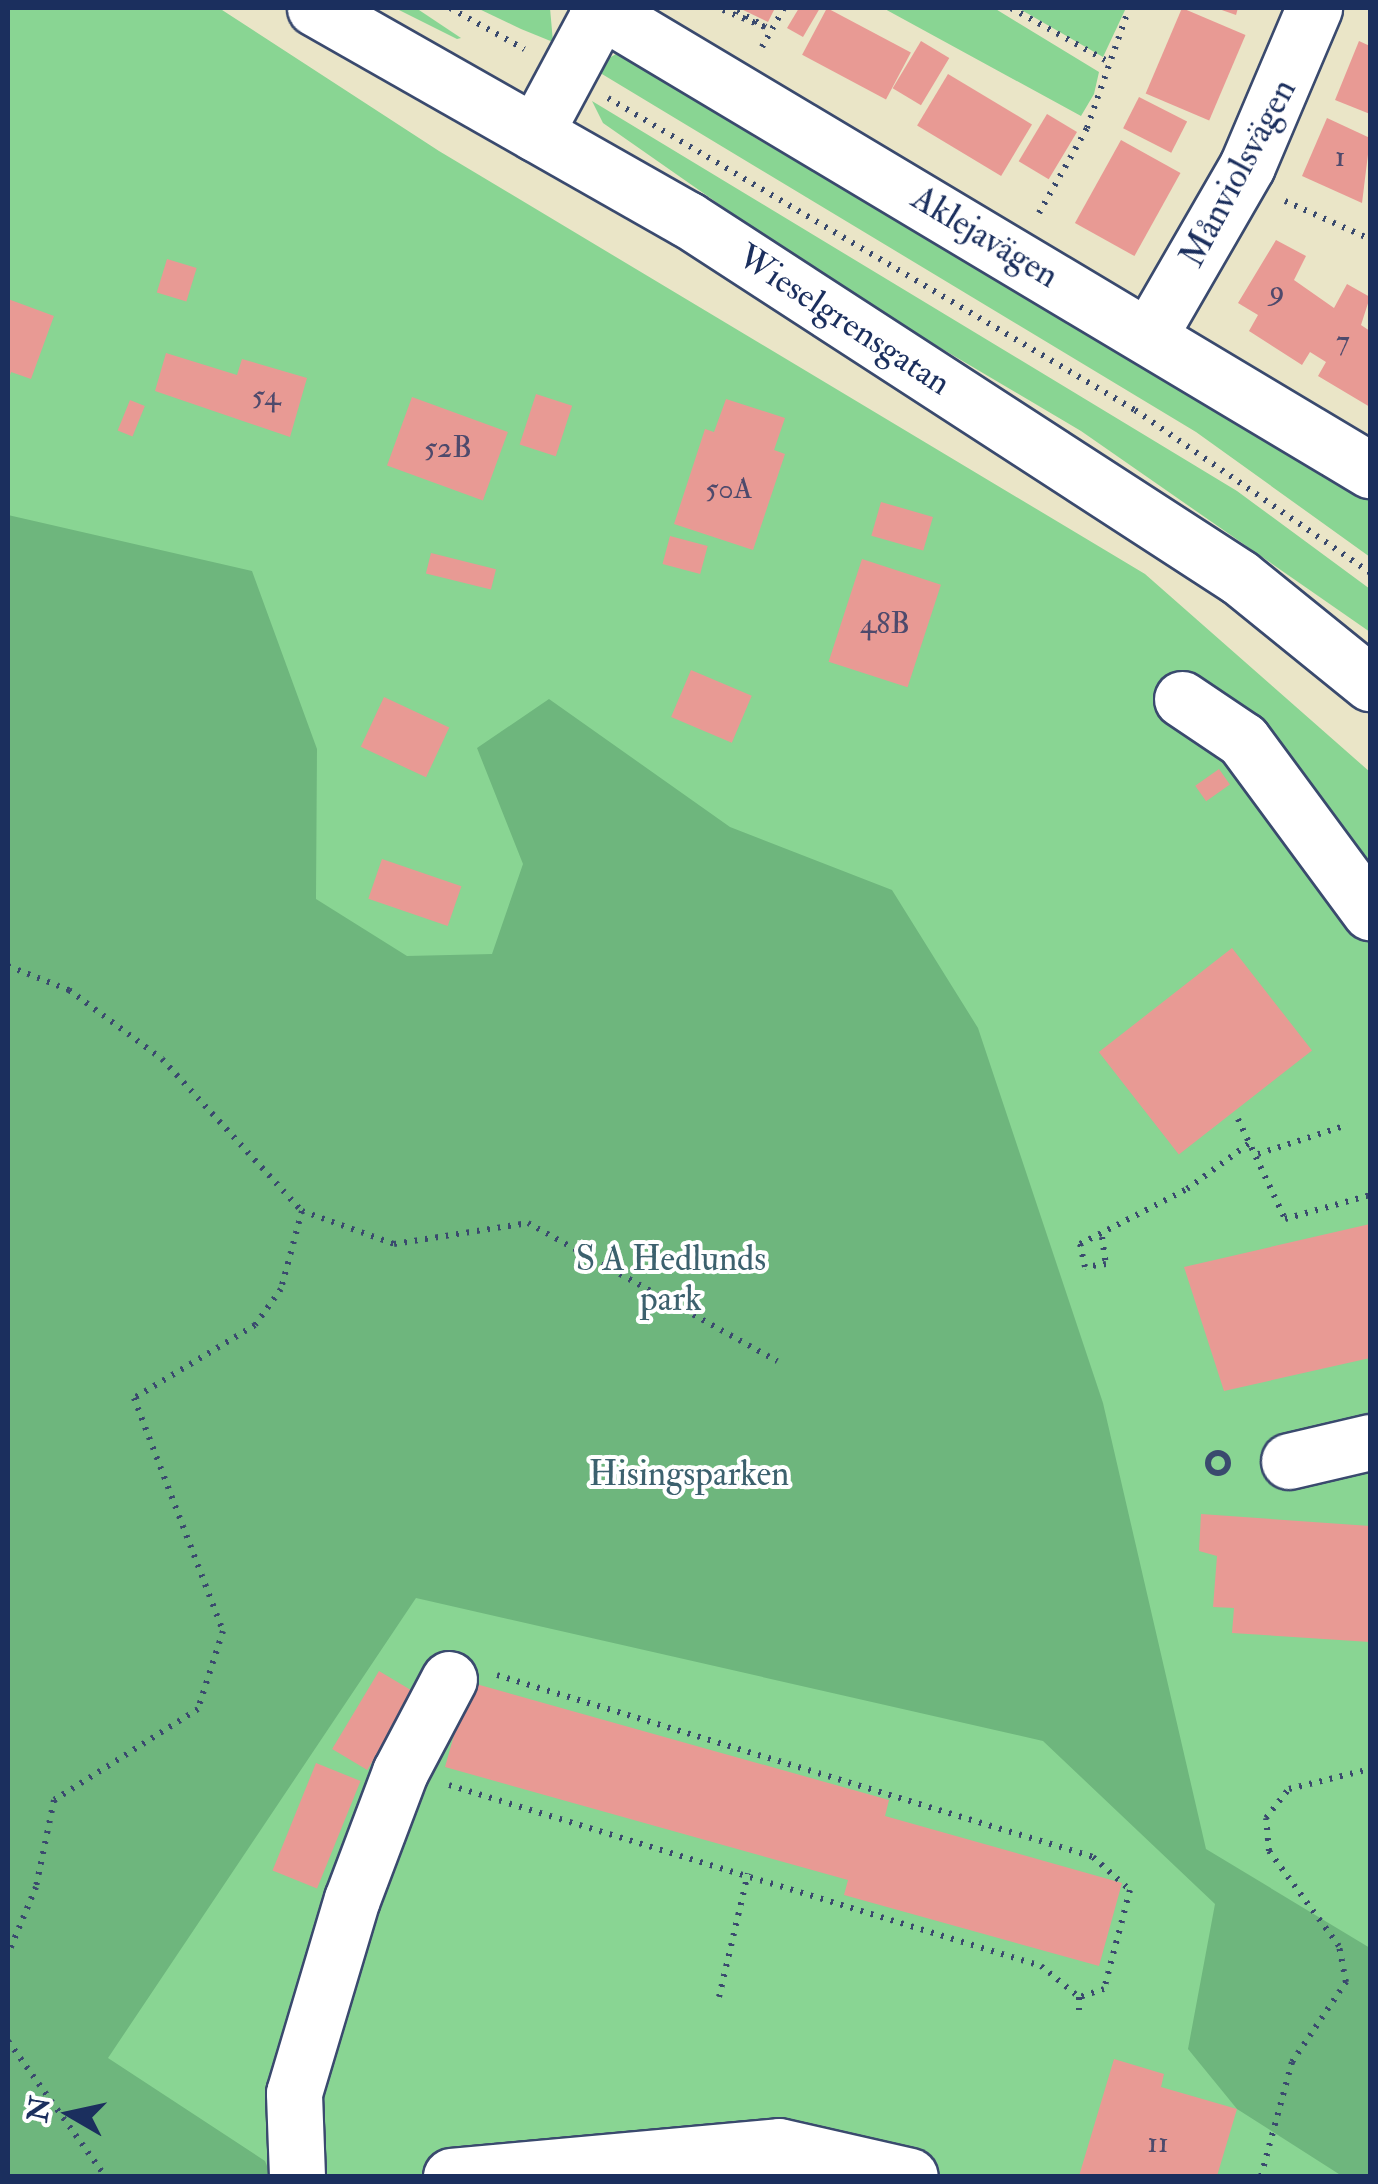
<!DOCTYPE html>
<meta charset="utf-8">
<style>
body{margin:0}
#map{position:relative;width:1378px;height:2184px;overflow:hidden;background:#eae5c7;font-family:"IM FELL Double Pica",serif}
div>[style]{position:absolute}
[style*='--x']{left:calc(var(--x)*1px);top:calc(var(--y)*1px);width:calc(var(--w)*1px);rotate:calc(var(--a)*1deg)}
.green>*{inset:0;background:#89d593}
.forest>*{inset:0;background:#6eb67d}
.building>*{inset:0;background:#e89a94;transform-origin:0 0}
.path>*{height:6px;margin-top:-3px;transform-origin:0;background:repeating-linear-gradient(90deg,#3a4a6e 0 2.5px,transparent 0 10.5px)}
.path>.ring{margin:-3px;padding:0;box-sizing:content-box;background:none;border:6px solid #3a4a6e;border-radius:50%}
.roads{filter:drop-shadow(2px 0 #3a4a6e) drop-shadow(-2px 0 #3a4a6e) drop-shadow(0 2px #3a4a6e) drop-shadow(0 -2px #3a4a6e)}
.minor>*{height:55px;margin:-27.5px;padding:0 27.5px;transform-origin:27.5px;border-radius:27.5px;background:#fff}
span{translate:-50% -50%;white-space:nowrap;text-align:center;line-height:1.15;-webkit-text-stroke:8px #fff;paint-order:stroke}
.number-label{font-size:30px;color:#4e4a6c}
.number-label span{-webkit-text-stroke-width:0}
.street-label{font-size:35px;color:#1b2f5e}
.park-label{font-size:35px;color:#3c616e}
.frame{position:absolute;inset:0;border:10px solid #1b2f5e;pointer-events:none}
.north{position:absolute;left:20px;top:2064px;width:100px;height:100px;-webkit-text-stroke:8px #fff;paint-order:stroke;rotate:279deg;font-size:28px;font-weight:700;line-height:40px;text-align:center;color:#1b2f5e}
.north::after{content:'';display:block;margin:auto;width:35px;height:45px;background:#1b2f5e;clip-path:polygon(50% 0,100% 100%,50% 72%,0 100%)}
</style>
<div id="map">
<div class="green">
<div style="clip-path:polygon(8px 8px,219px 8px,439px 151px,1145px 574px,1370px 772px,1370px 2176px,8px 2176px)"></div>
<div style="clip-path:polygon(395px 8px,416px 8px,461px 38px,457px 39px)"></div>
<div style="clip-path:polygon(477px 8px,550px 8px,553px 42px,521px 29px)"></div>
<div style="clip-path:polygon(865px 8px,994px 8px,1099px 72px,1094px 94px,1081px 116px,883px 8px)"></div>
<div style="clip-path:polygon(1018px 8px,1126px 8px,1103px 57px)"></div>
<div style="clip-path:polygon(621px 51px,743px 115px,752px 136px,827px 179px,850px 175px,893px 200px,902px 222px,1332px 482px,1353px 479px,1370px 490px,1370px 557px,1196px 432px,592px 68px)"></div>
<div style="clip-path:polygon(592px 101px,1237px 491px,1370px 589px,1370px 632px,1081px 431px,839px 288px,603px 123px)"></div>
</div>
<div class="forest">
<div style="clip-path:polygon(8px 515px,252px 571px,317px 749px,316px 899px,407px 956px,492px 954px,523px 864px,477px 748px,549px 699px,730px 827px,892px 890px,978px 1028px,1103px 1403px,1206px 1849px,1370px 1948px,1370px 2176px,1342px 2176px,1237px 2109px,1188px 2049px,1215px 1904px,1043px 1741px,416px 1598px,108px 2058px,265px 2161px,271px 2176px,8px 2176px)"></div>
</div>
<div class="building">
<div style="clip-path:polygon(739px 8px,775px 8px,768px 22px)"></div>
<div style="clip-path:polygon(799px 8px,820px 8px,803px 37px,787px 28px)"></div>
<div style="left:827px;top:8px;width:95px;height:53px;rotate:28deg"></div>
<div style="left:1182px;top:8px;width:69px;height:93px;rotate:23deg"></div>
<div style="clip-path:polygon(1216px 8px,1238px 8px,1236px 15px)"></div>
<div style="left:921px;top:41px;width:33px;height:55px;rotate:31deg"></div>
<div style="clip-path:polygon(1359px 41px,1370px 46px,1370px 114px,1335px 100px)"></div>
<div style="left:948px;top:74px;width:98px;height:60px;rotate:31deg"></div>
<div style="left:1139px;top:97px;width:54px;height:35px;rotate:27deg"></div>
<div style="left:1047px;top:114px;width:35px;height:55px;rotate:31deg"></div>
<div style="clip-path:polygon(1327px 118px,1370px 138px,1362px 203px,1302px 176px)"></div>
<div style="left:1121px;top:140px;width:68px;height:95px;rotate:29deg"></div>
<div style="clip-path:polygon(1276px 240px,1306px 256px,1294px 280px,1334px 308px,1347px 284px,1370px 297px,1361px 325px,1370px 331px,1370px 407px,1318px 376px,1326px 362px,1310px 352px,1302px 365px,1249px 331px,1258px 315px,1238px 303px)"></div>
<div style="left:167px;top:259px;width:31px;height:35px;rotate:17deg"></div>
<div style="clip-path:polygon(8px 299px,54px 316px,31px 379px,11px 372px,8px 381px)"></div>
<div style="clip-path:polygon(166px 353px,237px 375px,242px 359px,307px 378px,290px 437px,155px 391px)"></div>
<div style="left:536px;top:394px;width:38px;height:53px;rotate:18deg"></div>
<div style="left:412px;top:397px;width:102px;height:73px;rotate:20deg"></div>
<div style="clip-path:polygon(726px 399px,785px 418px,774px 450px,785px 454px,753px 550px,674px 524px,705px 429px,714px 432px)"></div>
<div style="left:130px;top:400px;width:16px;height:33px;rotate:22deg"></div>
<div style="left:881px;top:502px;width:54px;height:35px;rotate:16deg"></div>
<div style="left:670px;top:536px;width:39px;height:29px;rotate:15deg"></div>
<div style="left:431px;top:553px;width:67px;height:21px;rotate:14deg"></div>
<div style="left:862px;top:559px;width:83px;height:108px;rotate:18deg"></div>
<div style="left:691px;top:670px;width:66px;height:51px;rotate:23deg"></div>
<div style="left:384px;top:697px;width:72px;height:55px;rotate:25deg"></div>
<div style="left:1219px;top:769px;width:19px;height:29px;rotate:55deg"></div>
<div style="left:382px;top:859px;width:84px;height:42px;rotate:19deg"></div>
<div style="left:1232px;top:948px;width:130px;height:169px;rotate:52deg"></div>
<div style="clip-path:polygon(1370px 1224px,1370px 1358px,1224px 1391px,1184px 1267px)"></div>
<div style="clip-path:polygon(1201px 1514px,1370px 1526px,1370px 1642px,1232px 1633px,1234px 1608px,1213px 1607px,1217px 1556px,1199px 1551px)"></div>
<div style="left:379px;top:1671px;width:41px;height:91px;rotate:31deg"></div>
<div style="clip-path:polygon(469px 1682px,889px 1800px,885px 1816px,1122px 1883px,1099px 1966px,844px 1895px,848px 1880px,445px 1767px)"></div>
<div style="left:316px;top:1763px;width:48px;height:116px;rotate:22deg"></div>
<div style="clip-path:polygon(1114px 2059px,1164px 2074px,1161px 2087px,1237px 2109px,1217px 2176px,1079px 2176px)"></div>
</div>
<div class="path">
<div style="--x:450;--y:8;--w:85;--a:29"></div>
<div style="--x:1011;--y:8;--w:112;--a:28.9"></div>
<div style="--x:723;--y:10;--w:45;--a:22"></div>
<div style="--x:737;--y:11;--w:33;--a:29"></div>
<div style="--x:762;--y:47;--w:45;--a:-60.6"></div>
<div style="--x:608;--y:98;--w:612;--a:30.63"></div>
<div style="--x:1135;--y:410;--w:286;--a:34.7"></div>
<div style="--x:1285;--y:201;--w:93;--a:24.1"></div>
<div style="--x:1039;--y:213;--w:98;--a:-60.5"></div>
<div style="--x:1087;--y:128;--w:127;--a:-70.7"></div>
<div style="--x:8;--y:966;--w:66;--a:21.5"></div>
<div style="--x:69;--y:990;--w:116;--a:36.6"></div>
<div style="--x:162;--y:1059;--w:207;--a:47.4"></div>
<div style="--x:302;--y:1211;--w:81;--a:105.1"></div>
<div style="--x:281;--y:1289;--w:44;--a:125.8"></div>
<div style="--x:255;--y:1325;--w:141;--a:148.9"></div>
<div style="--x:134;--y:1398;--w:249;--a:69.1"></div>
<div style="--x:223;--y:1631;--w:82;--a:107.8"></div>
<div style="--x:198;--y:1709;--w:170;--a:147.7"></div>
<div style="--x:54;--y:1800;--w:89;--a:101.7"></div>
<div style="--x:36;--y:1887;--w:73;--a:112.7"></div>
<div style="--x:1238;--y:1119;--w:110;--a:64.8"></div>
<div style="--x:1285;--y:1219;--w:88;--a:-15.8"></div>
<div style="--x:1258;--y:1154;--w:94;--a:-18"></div>
<div style="--x:302;--y:1211;--w:98;--a:19.7"></div>
<div style="--x:394;--y:1244;--w:136;--a:-8.9"></div>
<div style="--x:528;--y:1223;--w:285;--a:29"></div>
<div style="--x:1102;--y:1237;--w:27;--a:82"></div>
<div style="--x:1106;--y:1264;--w:21;--a:172"></div>
<div style="--x:1085;--y:1267;--w:24;--a:-102"></div>
<div style="--x:1080;--y:1244;--w:120;--a:-27.2"></div>
<div style="--x:1187;--y:1189;--w:79;--a:-36.3"></div>
<div class="ring" style="left:1208px;top:1453px;width:14px;height:14px"></div>
<div style="--x:497;--y:1675;--w:623;--a:16.98"></div>
<div style="--x:1093;--y:1857;--w:50;--a:41.7"></div>
<div style="--x:1130;--y:1890;--w:102;--a:104.7"></div>
<div style="--x:1104;--y:1989;--w:26;--a:162"></div>
<div style="--x:449;--y:1785;--w:619;--a:17"></div>
<div style="--x:1041;--y:1966;--w:49;--a:39.2"></div>
<div style="--x:1079;--y:1997;--w:21;--a:90"></div>
<div style="--x:719;--y:1997;--w:127;--a:-76.8"></div>
<div style="--x:8;--y:2041;--w:166;--a:54.3"></div>
<div style="--x:1261;--y:2176;--w:118;--a:-74.8"></div>
<div style="--x:1292;--y:2062;--w:97;--a:-56"></div>
<div style="--x:1346;--y:1982;--w:37;--a:-101"></div>
<div style="--x:1339;--y:1946;--w:118;--a:-126.4"></div>
<div style="--x:1269;--y:1851;--w:33;--a:-95"></div>
<div style="--x:1266;--y:1818;--w:37;--a:-52"></div>
<div style="--x:1289;--y:1789;--w:83;--a:-13.9"></div>
</div>
<div class="roads">
<div class="minor">
<div style="--x:315;--y:8;--w:428;--a:29.6"></div>
<div style="--x:687;--y:219;--w:658;--a:32.97"></div>
<div style="--x:1239;--y:577;--w:169;--a:39"></div>
<div style="--x:597;--y:8;--w:901;--a:30.87"></div>
<div style="--x:535;--y:133;--w:142;--a:-61.8"></div>
<div style="--x:1150;--y:334;--w:194;--a:-60"></div>
<div style="--x:1247;--y:166;--w:172;--a:-67"></div>
<div style="--x:1182;--y:699;--w:73;--a:33.9"></div>
<div style="--x:1243;--y:740;--w:214;--a:53.6"></div>
<div style="--x:1289;--y:1461;--w:83;--a:-13.2"></div>
<div style="--x:297;--y:2176;--w:83;--a:-92.1"></div>
<div style="--x:294;--y:2093;--w:202;--a:-73.4"></div>
<div style="--x:352;--y:1899;--w:136;--a:-69.3"></div>
<div style="--x:400;--y:1772;--w:105;--a:-62.2"></div>
<div style="--x:451;--y:2176;--w:329;--a:-5.2"></div>
<div style="--x:779;--y:2146;--w:134;--a:12.9"></div>
</div>
</div>
<div class="number-label">
<span style="left:1340px;top:157px">1</span>
<span style="left:1277px;top:291px">9</span>
<span style="left:1343px;top:341px">7</span>
<span style="left:266px;top:396px">54</span>
<span style="left:448px;top:448px">52B</span>
<span style="left:729px;top:489px">50A</span>
<span style="left:885px;top:624px">48B</span>
<span style="left:1158px;top:2143px">11</span>
</div>
<div class="street-label">
<span style="left:1238px;top:173px;rotate:-62deg">Månviolsvägen</span>
<span style="left:985px;top:237px;rotate:31deg">Aklejavägen</span>
<span style="left:844px;top:320px;rotate:33deg">Wieselgrensgatan</span>
</div>
<div class="park-label">
<span style="left:671px;top:1279px">S A Hedlunds<br>park</span>
<span style="left:689px;top:1474px">Hisingsparken</span>
</div>
<div class="frame"></div>
<div class="north">N</div>
</div>
